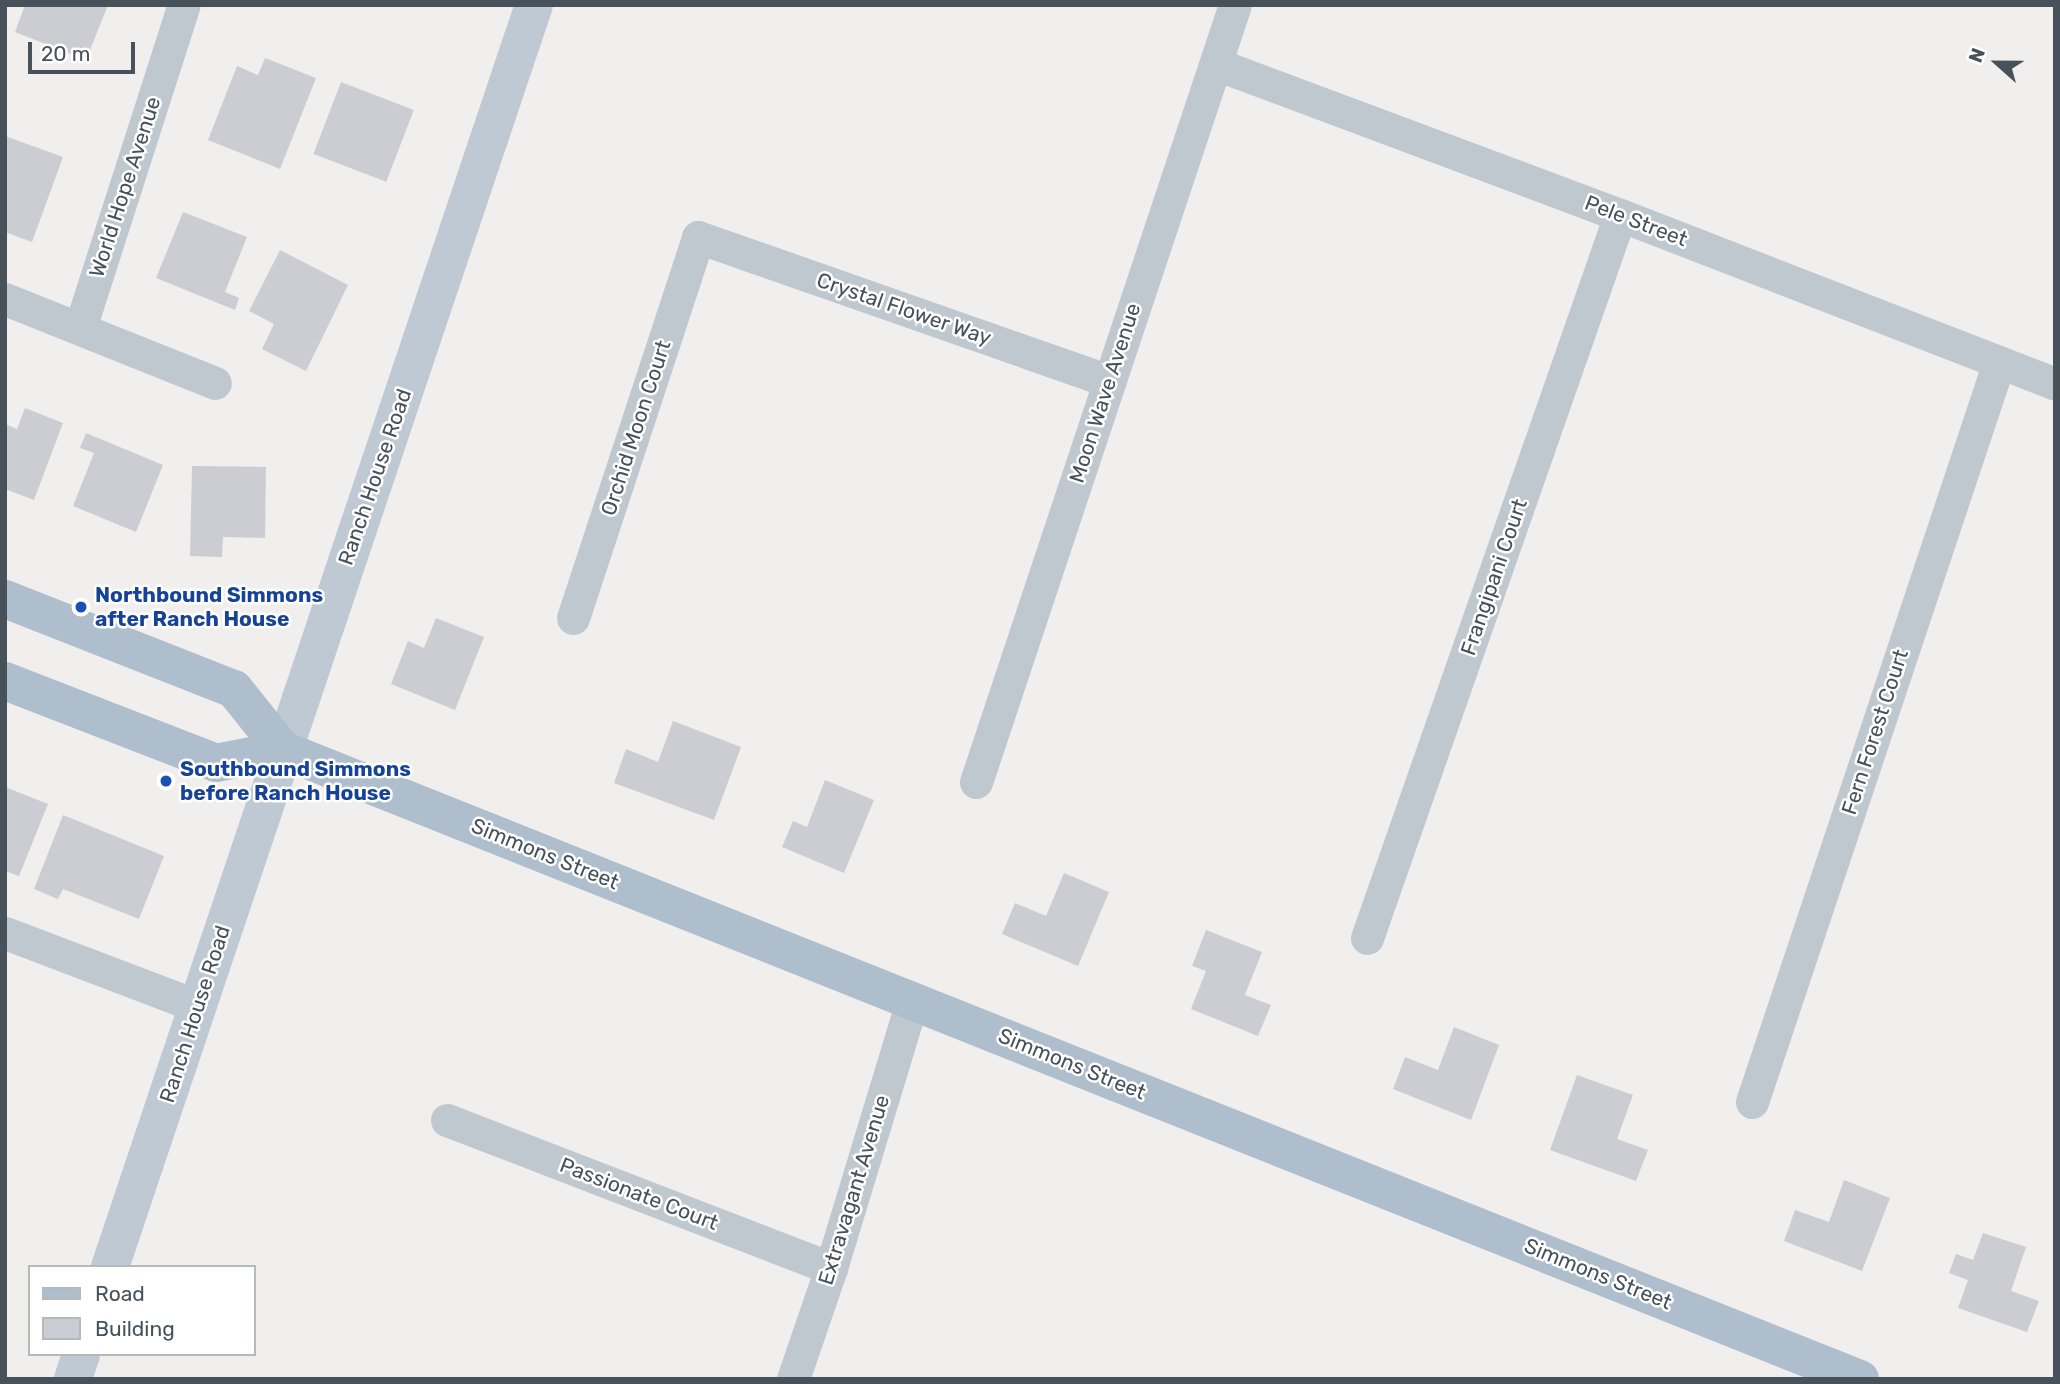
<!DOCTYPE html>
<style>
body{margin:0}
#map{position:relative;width:2060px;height:1384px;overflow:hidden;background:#f1eeee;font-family:Rubik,sans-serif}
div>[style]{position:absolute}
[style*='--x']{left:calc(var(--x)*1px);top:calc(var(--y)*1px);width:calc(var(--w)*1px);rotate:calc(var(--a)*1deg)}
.building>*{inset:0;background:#cbcdd2;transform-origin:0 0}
.street>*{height:33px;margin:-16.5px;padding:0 16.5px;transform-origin:16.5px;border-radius:16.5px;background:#bfc8cf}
.secondary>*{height:38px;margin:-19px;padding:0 19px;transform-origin:19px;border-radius:19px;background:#bfc9d4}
.primary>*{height:38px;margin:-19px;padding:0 19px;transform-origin:19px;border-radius:19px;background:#afbecc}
.dots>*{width:19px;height:19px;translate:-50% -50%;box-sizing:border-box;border:4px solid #fff;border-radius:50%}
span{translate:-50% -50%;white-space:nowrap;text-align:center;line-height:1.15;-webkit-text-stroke:5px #fff;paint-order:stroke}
.street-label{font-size:21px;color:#47515a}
.transit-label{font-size:21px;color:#164399;font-weight:700}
.left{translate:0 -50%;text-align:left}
.frame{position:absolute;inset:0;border:7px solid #47515a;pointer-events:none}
.legend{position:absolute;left:28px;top:1265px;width:228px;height:91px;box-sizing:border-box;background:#fff;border:2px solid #b5b9bd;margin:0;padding:9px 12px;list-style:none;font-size:21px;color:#47515a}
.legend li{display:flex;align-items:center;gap:14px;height:35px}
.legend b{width:35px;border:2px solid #b5b9bd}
.north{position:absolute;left:1962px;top:28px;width:70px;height:70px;-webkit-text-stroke:5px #fff;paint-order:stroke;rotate:291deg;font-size:19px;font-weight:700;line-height:28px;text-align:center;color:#47515a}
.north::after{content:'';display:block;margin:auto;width:24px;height:32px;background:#47515a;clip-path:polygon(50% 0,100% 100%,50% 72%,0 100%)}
.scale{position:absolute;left:28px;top:42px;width:107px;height:32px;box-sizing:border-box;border:4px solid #47515a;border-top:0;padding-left:9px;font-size:21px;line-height:24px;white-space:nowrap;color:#47515a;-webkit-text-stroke:5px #fff;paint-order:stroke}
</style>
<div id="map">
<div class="building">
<div style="clip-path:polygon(25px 5px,108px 5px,86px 60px,15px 32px)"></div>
<div style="clip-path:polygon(265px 58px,316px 78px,280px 169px,208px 140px,237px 66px,258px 75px)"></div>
<div style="left:341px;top:82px;width:78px;height:77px;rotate:21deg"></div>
<div style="clip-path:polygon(5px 136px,63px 157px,32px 242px,5px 232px)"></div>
<div style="clip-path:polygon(183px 212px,247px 237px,225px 292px,239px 298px,235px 310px,156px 278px)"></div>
<div style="clip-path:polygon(280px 250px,348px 285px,306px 371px,262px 349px,274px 324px,249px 311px)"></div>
<div style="clip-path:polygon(25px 408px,63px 423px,34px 500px,5px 489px,5px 424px,17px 429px)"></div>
<div style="clip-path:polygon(86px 433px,163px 465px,136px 532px,73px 506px,94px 453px,80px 448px)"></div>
<div style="clip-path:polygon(192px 466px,266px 467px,265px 538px,223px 537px,222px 557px,190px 556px)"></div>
<div style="clip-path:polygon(436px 618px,484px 637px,455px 710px,391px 684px,408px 641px,424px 648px)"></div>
<div style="clip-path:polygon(673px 721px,741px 747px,714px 820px,614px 783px,626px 749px,658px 762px)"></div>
<div style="clip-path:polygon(825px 780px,874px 800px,844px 873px,782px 847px,793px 821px,807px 827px)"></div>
<div style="clip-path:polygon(5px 787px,48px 804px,19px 876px,5px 871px)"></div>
<div style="clip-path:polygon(63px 815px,164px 856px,139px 919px,63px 889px,58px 899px,34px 889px)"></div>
<div style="clip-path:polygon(1064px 873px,1109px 892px,1078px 966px,1002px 934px,1015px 903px,1046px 916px)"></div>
<div style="clip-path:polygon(1206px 930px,1262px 952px,1245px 995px,1271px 1005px,1258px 1036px,1191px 1009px,1206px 971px,1192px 966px)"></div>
<div style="clip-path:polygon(1454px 1027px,1499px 1045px,1471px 1120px,1393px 1089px,1405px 1057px,1438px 1070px)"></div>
<div style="clip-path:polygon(1577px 1075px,1633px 1095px,1617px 1139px,1648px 1150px,1636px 1181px,1550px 1150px)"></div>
<div style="clip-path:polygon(1844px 1180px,1890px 1198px,1862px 1271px,1784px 1241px,1795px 1210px,1829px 1222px)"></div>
<div style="clip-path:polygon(1983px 1233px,2026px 1247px,2011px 1291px,2039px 1301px,2027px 1332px,1958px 1308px,1968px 1280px,1949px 1273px,1956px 1254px,1973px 1260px)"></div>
</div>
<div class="street">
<div style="--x:1216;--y:64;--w:431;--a:20.5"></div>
<div style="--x:1620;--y:215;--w:467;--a:21.2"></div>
<div style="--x:5;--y:299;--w:226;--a:21.8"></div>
<div style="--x:80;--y:328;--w:339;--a:-72.2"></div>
<div style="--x:573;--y:618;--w:401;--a:-71.8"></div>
<div style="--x:698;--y:237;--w:436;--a:19.3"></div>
<div style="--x:976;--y:782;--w:819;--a:-71.57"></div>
<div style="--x:5;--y:933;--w:205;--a:20.8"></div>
<div style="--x:1367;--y:938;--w:766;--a:-70.71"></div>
<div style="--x:1752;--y:1102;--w:780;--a:-71.54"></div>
<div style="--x:447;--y:1120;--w:412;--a:21.1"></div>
<div style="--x:793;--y:1379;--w:117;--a:-71.1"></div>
<div style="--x:831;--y:1268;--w:279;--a:-73.1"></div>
</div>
<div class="secondary">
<div style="--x:110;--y:1267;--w:1331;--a:-71.43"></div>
<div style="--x:73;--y:1379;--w:26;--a:-72"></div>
</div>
<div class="primary">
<div style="--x:5;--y:599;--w:246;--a:21.5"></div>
<div style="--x:234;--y:689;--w:78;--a:51.2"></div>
<div style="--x:283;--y:750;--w:1698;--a:21.75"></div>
<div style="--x:5;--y:681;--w:226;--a:21.2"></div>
<div style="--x:216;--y:763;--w:68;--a:-11"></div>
</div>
<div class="dots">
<div style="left:81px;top:607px;background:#1a4fb4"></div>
<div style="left:166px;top:781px;background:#1a4fb4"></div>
</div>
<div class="street-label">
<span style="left:125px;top:187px;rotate:-72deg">World Hope Avenue</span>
<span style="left:1636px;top:221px;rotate:21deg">Pele Street</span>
<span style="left:904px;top:309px;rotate:19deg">Crystal Flower Way</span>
<span style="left:1105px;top:393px;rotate:-72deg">Moon Wave Avenue</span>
<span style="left:636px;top:428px;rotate:-72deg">Orchid Moon Court</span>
<span style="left:375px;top:477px;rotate:-71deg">Ranch House Road</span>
<span style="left:1494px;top:577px;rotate:-71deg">Frangipani Court</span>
<span style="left:1875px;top:732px;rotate:-72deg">Fern Forest Court</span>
<span style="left:545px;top:854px;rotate:22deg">Simmons Street</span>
<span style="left:195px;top:1014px;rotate:-72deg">Ranch House Road</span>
<span style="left:1072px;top:1064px;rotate:22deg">Simmons Street</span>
<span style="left:854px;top:1190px;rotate:-73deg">Extravagant Avenue</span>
<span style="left:639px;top:1194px;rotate:21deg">Passionate Court</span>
<span style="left:1598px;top:1274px;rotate:22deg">Simmons Street</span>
</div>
<div class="transit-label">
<span class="left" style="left:95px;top:607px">Northbound Simmons<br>after Ranch House</span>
<span class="left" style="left:180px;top:781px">Southbound Simmons<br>before Ranch House</span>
</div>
<div class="frame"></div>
<ul class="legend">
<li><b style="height:9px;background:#afbecc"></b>Road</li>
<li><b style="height:19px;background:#cbcdd2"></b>Building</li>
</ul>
<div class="north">N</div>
<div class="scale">20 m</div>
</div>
